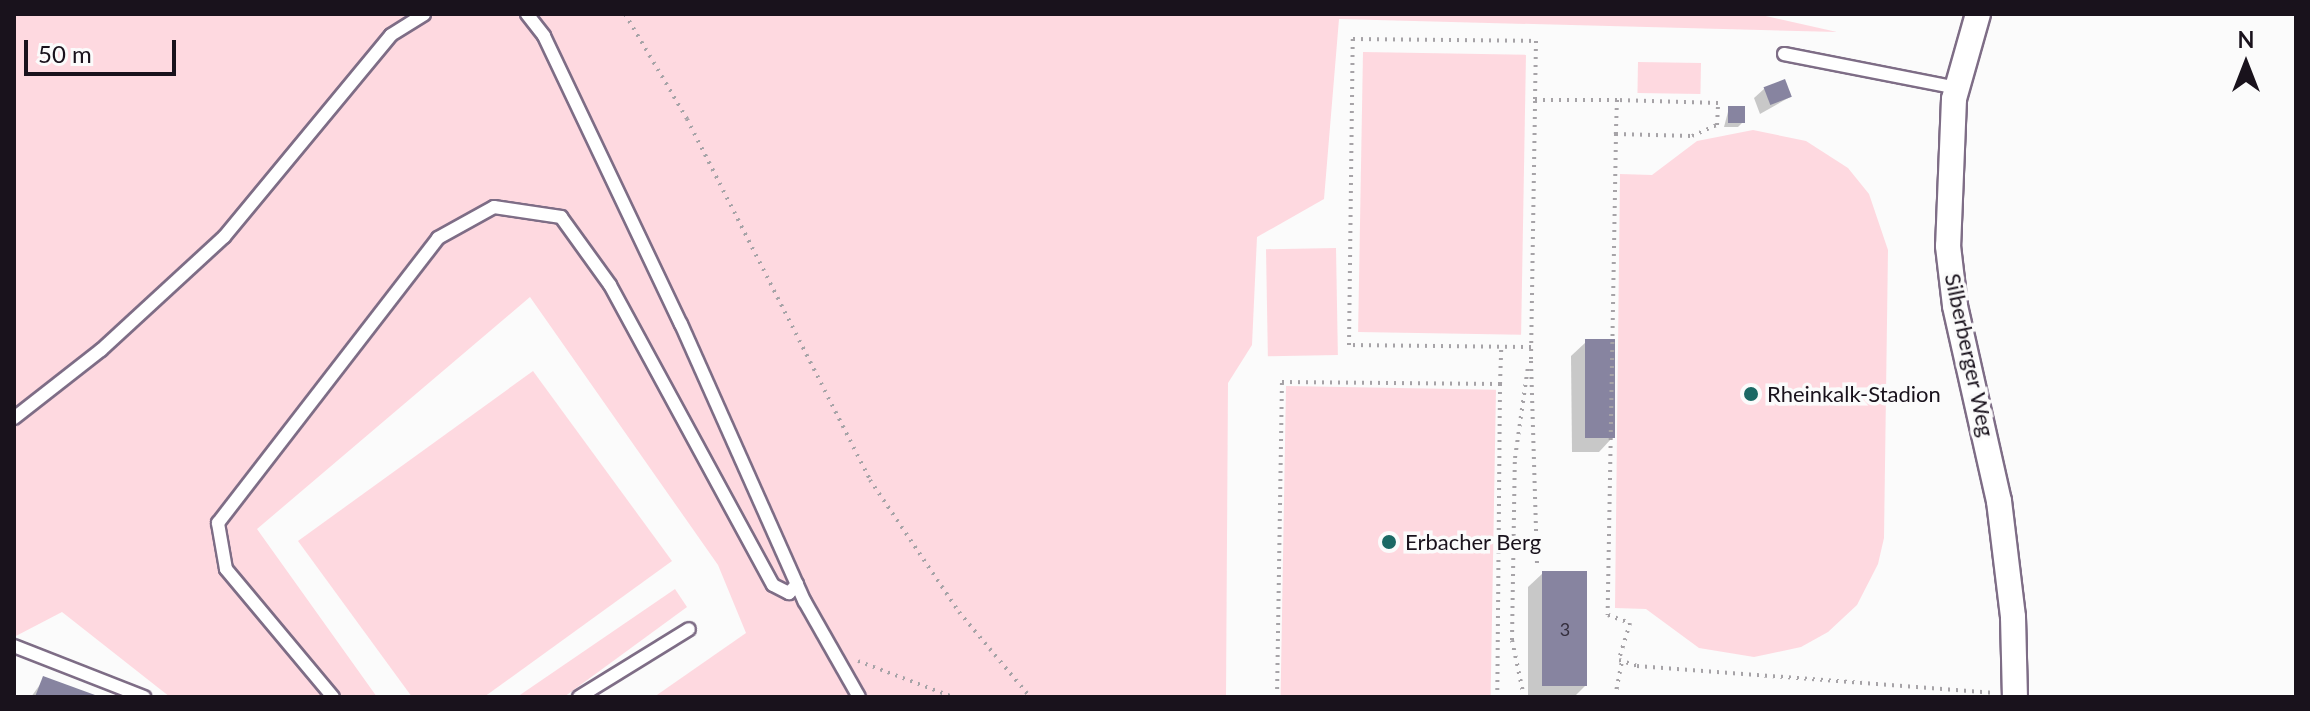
<!DOCTYPE html>
<style>
body{margin:0}
#map{position:relative;width:2310px;height:711px;overflow:hidden;background:#fbfbfb;font-family:Lato,sans-serif}
div>[style]{position:absolute}
[style*='--x']{left:calc(var(--x)*1px);top:calc(var(--y)*1px);width:calc(var(--w)*1px);rotate:calc(var(--a)*1deg)}
.green>*{inset:0;background:#fed9e0;transform-origin:0 0}
.shadow>*{inset:0;background:#0003}
.building>*{inset:0;background:#8784a0;transform-origin:0 0}
.path>*{height:4px;margin-top:-2px;transform-origin:0;background:repeating-linear-gradient(90deg,#a6a3a7 0 2px,transparent 0 8px)}
.roads{filter:drop-shadow(2px 0 #7e6d86) drop-shadow(-2px 0 #7e6d86) drop-shadow(0 2px #7e6d86) drop-shadow(0 -2px #7e6d86)}
.lane>*{height:12px;margin:-6px;padding:0 6px;transform-origin:6px;border-radius:6px;background:#fff}
.street>*{height:24px;margin:-12px;padding:0 12px;transform-origin:12px;border-radius:12px;background:#fff}
.dots>*{width:22px;height:22px;translate:-50% -50%;box-sizing:border-box;border:4px solid #fbfbfb;border-radius:50%}
span{translate:-50% -50%;white-space:nowrap;text-align:center;line-height:1.15;-webkit-text-stroke:7px #fbfbfb;paint-order:stroke}
.number-label{font-size:18px;color:#342e3d}
.number-label span{-webkit-text-stroke-width:0}
.street-label{font-size:22px;color:#19121c}
.poi-label{font-size:22px;color:#19121c}
.left{translate:0 -50%;text-align:left}
.frame{position:absolute;inset:0;border:16px solid #19121c;pointer-events:none}
.north{position:absolute;left:2206px;top:24px;width:80px;height:80px;-webkit-text-stroke:6px #fbfbfb;paint-order:stroke;rotate:0deg;font-size:22px;font-weight:700;line-height:32px;text-align:center;color:#19121c}
.north::after{content:'';display:block;margin:auto;width:28px;height:36px;background:#19121c;clip-path:polygon(50% 0,100% 100%,50% 72%,0 100%)}
.scale{position:absolute;left:24px;top:40px;width:152px;height:36px;box-sizing:border-box;border:4px solid #19121c;border-top:0;padding-left:10px;font-size:24px;line-height:28px;white-space:nowrap;color:#19121c;-webkit-text-stroke:6px #fbfbfb;paint-order:stroke}
</style>
<div id="map">
<div class="green">
<div style="clip-path:polygon(14px 14px,1757px 14px,1837px 32px,1339px 19px,1324px 199px,1257px 237px,1252px 345px,1228px 383px,1226px 697px,654px 697px,746px 633px,718px 565px,530px 297px,257px 529px,377px 697px,170px 697px,62px 612px,14px 637px)"></div>
<div style="left:1363px;top:52px;width:163px;height:280px;rotate:1deg"></div>
<div style="left:1638px;top:62px;width:63px;height:31px;rotate:1deg"></div>
<div style="clip-path:polygon(1753px 130px,1806px 141px,1848px 168px,1869px 194px,1888px 250px,1884px 538px,1878px 564px,1857px 605px,1828px 632px,1801px 647px,1754px 657px,1699px 648px,1646px 609px,1615px 608px,1620px 174px,1652px 175px,1697px 141px)"></div>
<div style="left:1336px;top:248px;width:107px;height:70px;rotate:89deg"></div>
<div style="clip-path:polygon(533px 371px,672px 561px,484px 697px,412px 697px,298px 541px)"></div>
<div style="left:1286px;top:386px;width:210px;height:311px;rotate:1deg"></div>
<div style="clip-path:polygon(675px 589px,687px 607px,564px 697px,517px 697px)"></div>
</div>
<div class="shadow">
<div style="clip-path:polygon(1764px 89px,1790px 97px,1760px 114px,1754px 98px)"></div>
<div style="clip-path:polygon(1729px 108px,1742px 123px,1738px 127px,1724px 127px)"></div>
<div style="clip-path:polygon(1586px 342px,1613px 437px,1599px 452px,1572px 452px,1571px 356px)"></div>
<div style="clip-path:polygon(1543px 573px,1586px 685px,1574px 697px,1528px 697px,1528px 587px)"></div>
<div style="clip-path:polygon(44px 679px,95px 697px,31px 697px)"></div>
</div>
<div class="building">
<div style="left:1785px;top:79px;width:19px;height:23px;rotate:69deg"></div>
<div style="left:1728px;top:106px;width:17px;height:17px"></div>
<div style="left:1615px;top:339px;width:99px;height:30px;rotate:90deg"></div>
<div style="left:1542px;top:571px;width:45px;height:115px"></div>
<div style="clip-path:polygon(43px 676px,95px 695px,95px 697px,35px 697px)"></div>
</div>
<div class="path">
<div style="--x:625;--y:14;--w:122;--a:59.4"></div>
<div style="--x:687;--y:119;--w:405;--a:63.1"></div>
<div style="--x:870;--y:480;--w:159;--a:56"></div>
<div style="--x:959;--y:612;--w:111;--a:50.1"></div>
<div style="--x:1616;--y:134;--w:76;--a:1.5"></div>
<div style="--x:1692;--y:136;--w:27;--a:-24"></div>
<div style="--x:1717;--y:125;--w:22;--a:-87"></div>
<div style="--x:1718;--y:103;--w:101;--a:-178.3"></div>
<div style="--x:1617;--y:100;--w:34;--a:92"></div>
<div style="--x:1616;--y:134;--w:481;--a:91"></div>
<div style="--x:1608;--y:615;--w:23;--a:20"></div>
<div style="--x:1630;--y:623;--w:39;--a:107"></div>
<div style="--x:1619;--y:660;--w:19;--a:18"></div>
<div style="--x:1637;--y:666;--w:356;--a:4.3"></div>
<div style="--x:1531;--y:347;--w:182;--a:-179.4"></div>
<div style="--x:1349;--y:345;--w:306;--a:-89.3"></div>
<div style="--x:1353;--y:39;--w:183;--a:0.6"></div>
<div style="--x:1536;--y:41;--w:59;--a:91"></div>
<div style="--x:1500;--y:384;--w:38;--a:-88"></div>
<div style="--x:1537;--y:563;--w:204;--a:-91.7"></div>
<div style="--x:1531;--y:359;--w:259;--a:-89.1"></div>
<div style="--x:1535;--y:100;--w:82;--a:0"></div>
<div style="--x:858;--y:661;--w:102;--a:20.8"></div>
<div style="--x:1277;--y:697;--w:315;--a:-89.1"></div>
<div style="--x:1282;--y:382;--w:218;--a:0.5"></div>
<div style="--x:1500;--y:384;--w:313;--a:90.5"></div>
<div style="--x:1524;--y:697;--w:58;--a:-101.9"></div>
<div style="--x:1512;--y:640;--w:182;--a:-89.1"></div>
<div style="--x:1515;--y:458;--w:92;--a:-81.9"></div>
<div style="--x:1615;--y:697;--w:37;--a:-79"></div>
</div>
<div class="roads">
<div class="lane">
<div style="--x:527;--y:14;--w:28;--a:52"></div>
<div style="--x:544;--y:36;--w:319;--a:64.6"></div>
<div style="--x:681;--y:324;--w:304;--a:66"></div>
<div style="--x:805;--y:602;--w:109;--a:60.4"></div>
<div style="--x:1784;--y:54;--w:176;--a:11.1"></div>
<div style="--x:14;--y:418;--w:110;--a:-38"></div>
<div style="--x:101;--y:350;--w:167;--a:-42.6"></div>
<div style="--x:224;--y:237;--w:262;--a:-50.4"></div>
<div style="--x:391;--y:35;--w:39;--a:-32"></div>
<div style="--x:14;--y:646;--w:140;--a:21.4"></div>
<div style="--x:333;--y:697;--w:167;--a:-129.9"></div>
<div style="--x:226;--y:569;--w:47;--a:-99.9"></div>
<div style="--x:218;--y:523;--w:360;--a:-52.3"></div>
<div style="--x:438;--y:238;--w:64;--a:-29"></div>
<div style="--x:494;--y:207;--w:68;--a:8.5"></div>
<div style="--x:561;--y:217;--w:84;--a:54.2"></div>
<div style="--x:610;--y:285;--w:341;--a:61.5"></div>
<div style="--x:773;--y:585;--w:18;--a:27"></div>
<div style="--x:789;--y:593;--w:12;--a:-48"></div>
<div style="--x:579;--y:697;--w:129;--a:-31.7"></div>
</div>
<div class="street">
<div style="--x:1978;--y:14;--w:88;--a:105.8"></div>
<div style="--x:1954;--y:99;--w:147;--a:92.3"></div>
<div style="--x:1948;--y:246;--w:60;--a:83.3"></div>
<div style="--x:1955;--y:306;--w:200;--a:77.3"></div>
<div style="--x:1999;--y:501;--w:117;--a:83.1"></div>
<div style="--x:2013;--y:617;--w:80;--a:88.6"></div>
</div>
</div>
<div class="dots">
<div style="left:1751px;top:394px;background:#1b6864"></div>
<div style="left:1389px;top:542px;background:#1b6864"></div>
</div>
<div class="number-label">
<span style="left:1565px;top:629px">3</span>
</div>
<div class="street-label">
<span style="left:1970px;top:355px;rotate:78deg">Silberberger Weg</span>
</div>
<div class="poi-label">
<span class="left" style="left:1767px;top:394px">Rheinkalk-Stadion</span>
<span class="left" style="left:1405px;top:542px">Erbacher Berg</span>
</div>
<div class="frame"></div>
<div class="north">N</div>
<div class="scale">50 m</div>
</div>
